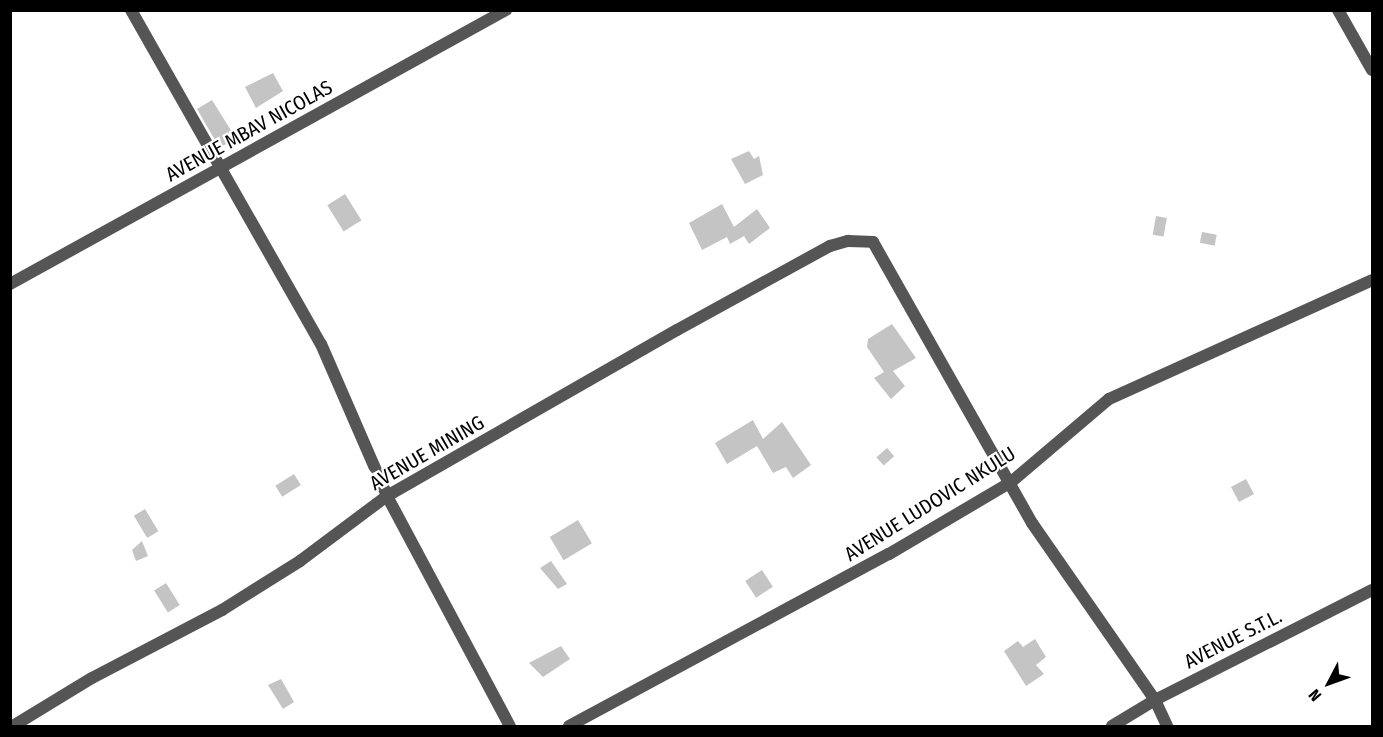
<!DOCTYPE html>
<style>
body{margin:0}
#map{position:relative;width:1383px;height:737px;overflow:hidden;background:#fff;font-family:"Fira Sans Condensed",sans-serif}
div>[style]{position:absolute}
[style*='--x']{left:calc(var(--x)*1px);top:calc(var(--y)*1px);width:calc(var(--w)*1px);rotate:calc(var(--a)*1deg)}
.building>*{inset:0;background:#c4c4c4;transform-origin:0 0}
.street>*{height:12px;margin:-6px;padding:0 6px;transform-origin:6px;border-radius:6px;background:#555}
span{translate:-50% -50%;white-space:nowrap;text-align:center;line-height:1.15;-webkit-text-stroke:4.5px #fff;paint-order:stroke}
.street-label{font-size:20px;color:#000}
.frame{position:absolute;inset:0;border:12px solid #000;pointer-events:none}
.north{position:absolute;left:1299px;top:653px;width:60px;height:60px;-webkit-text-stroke:4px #fff;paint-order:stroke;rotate:229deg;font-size:16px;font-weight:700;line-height:24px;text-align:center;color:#000}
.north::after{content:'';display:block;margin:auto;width:21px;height:27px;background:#000;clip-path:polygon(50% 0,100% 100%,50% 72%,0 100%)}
</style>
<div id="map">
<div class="building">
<div style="clip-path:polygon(273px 73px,283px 91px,256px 108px,245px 87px)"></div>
<div style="clip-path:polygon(212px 100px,237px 140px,219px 147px,197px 109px)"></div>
<div style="clip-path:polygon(749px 151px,754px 159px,759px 156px,763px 175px,745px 184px,731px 159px)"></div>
<div style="left:345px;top:194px;width:31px;height:21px;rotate:58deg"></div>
<div style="clip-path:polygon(722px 204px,734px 227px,757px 209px,770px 228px,749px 244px,744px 236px,730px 244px,727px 237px,702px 250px,689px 223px)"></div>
<div style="left:1156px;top:216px;width:11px;height:19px;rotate:10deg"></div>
<div style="left:1202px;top:232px;width:15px;height:11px;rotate:11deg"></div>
<div style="clip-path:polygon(892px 324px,916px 358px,893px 371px,905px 386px,891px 399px,874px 378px,884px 372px,867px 347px,868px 339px)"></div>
<div style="clip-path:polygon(753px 420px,763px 439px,782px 422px,811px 465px,793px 478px,786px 467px,773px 473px,757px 446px,727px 464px,715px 443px)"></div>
<div style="left:887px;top:448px;width:11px;height:14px;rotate:49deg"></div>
<div style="left:294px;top:474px;width:13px;height:22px;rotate:58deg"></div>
<div style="left:1246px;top:479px;width:17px;height:17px;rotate:62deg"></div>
<div style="left:145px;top:509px;width:26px;height:13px;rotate:59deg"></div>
<div style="left:578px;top:520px;width:27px;height:33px;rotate:59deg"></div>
<div style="clip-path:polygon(142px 541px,148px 556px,136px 561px,132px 550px)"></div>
<div style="clip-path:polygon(551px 561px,567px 584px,558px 589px,540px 568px)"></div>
<div style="left:762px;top:570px;width:20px;height:20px;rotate:57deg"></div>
<div style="left:166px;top:583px;width:26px;height:14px;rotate:58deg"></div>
<div style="clip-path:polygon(1035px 639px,1046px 657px,1036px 665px,1044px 674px,1026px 686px,1004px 651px,1018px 641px,1023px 647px)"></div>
<div style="clip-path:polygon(561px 646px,570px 659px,543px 677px,529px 663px)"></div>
<div style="clip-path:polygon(281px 679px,294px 702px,283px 709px,268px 685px)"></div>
</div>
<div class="street">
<div style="--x:131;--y:10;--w:384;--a:60.4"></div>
<div style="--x:321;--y:344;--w:166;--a:66.5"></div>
<div style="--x:387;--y:496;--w:261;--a:61.9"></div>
<div style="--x:1338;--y:10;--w:69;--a:60.5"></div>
<div style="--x:10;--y:284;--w:567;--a:-28.92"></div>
<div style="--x:13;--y:726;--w:92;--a:-31.3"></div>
<div style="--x:92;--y:678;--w:147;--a:-27.6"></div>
<div style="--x:222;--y:610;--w:92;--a:-32.1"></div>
<div style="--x:300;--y:561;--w:109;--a:-36.8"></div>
<div style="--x:387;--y:496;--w:334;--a:-29.8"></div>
<div style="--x:677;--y:330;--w:175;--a:-28.8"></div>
<div style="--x:830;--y:246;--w:19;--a:-16"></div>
<div style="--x:848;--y:241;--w:25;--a:2"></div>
<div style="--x:873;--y:242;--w:323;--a:60.5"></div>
<div style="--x:1032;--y:523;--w:216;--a:55.2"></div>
<div style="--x:1155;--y:700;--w:29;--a:65"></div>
<div style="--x:569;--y:726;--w:363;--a:-28.3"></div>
<div style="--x:889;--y:554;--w:142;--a:-30.5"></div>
<div style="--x:1011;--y:482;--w:128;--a:-40.3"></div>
<div style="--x:1109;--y:399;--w:289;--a:-24.3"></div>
<div style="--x:1112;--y:726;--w:50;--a:-31.2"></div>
<div style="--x:1155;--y:700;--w:243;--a:-26.9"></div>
</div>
<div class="street-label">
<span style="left:249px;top:131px;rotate:-29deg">AVENUE MBAV NICOLAS</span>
<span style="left:427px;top:453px;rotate:-30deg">AVENUE MINING</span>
<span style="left:930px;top:504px;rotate:-32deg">AVENUE LUDOVIC NKULU</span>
<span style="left:1233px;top:639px;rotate:-27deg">AVENUE S.T.L.</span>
</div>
<div class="frame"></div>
<div class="north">N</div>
</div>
